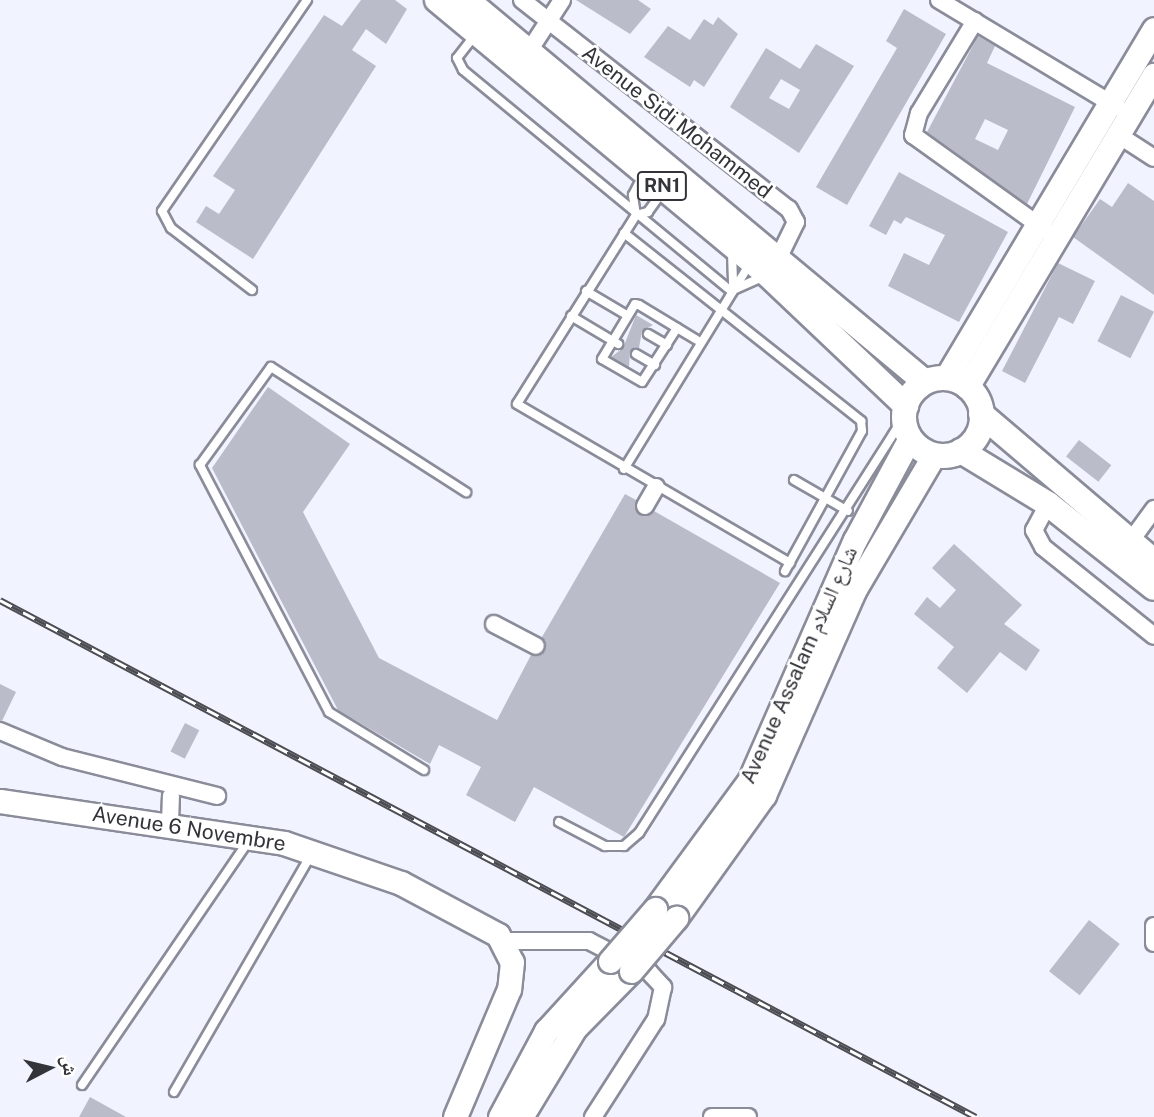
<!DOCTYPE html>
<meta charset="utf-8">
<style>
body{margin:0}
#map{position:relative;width:1154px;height:1117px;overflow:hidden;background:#f1f3ff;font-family:"Public Sans","Noto Naskh Arabic",sans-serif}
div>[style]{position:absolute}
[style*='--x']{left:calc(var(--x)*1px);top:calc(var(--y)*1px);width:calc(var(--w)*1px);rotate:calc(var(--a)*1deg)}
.building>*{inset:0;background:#babcca;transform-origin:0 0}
.roads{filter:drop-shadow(2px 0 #8a8c99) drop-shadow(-2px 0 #8a8c99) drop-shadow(0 2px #8a8c99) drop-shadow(0 -2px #8a8c99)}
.lane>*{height:8px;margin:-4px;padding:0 4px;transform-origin:4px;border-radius:4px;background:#fff}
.street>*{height:16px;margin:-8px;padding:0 8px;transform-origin:8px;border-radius:8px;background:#fff}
.secondary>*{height:23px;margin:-11.5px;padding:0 11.5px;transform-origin:11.5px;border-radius:11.5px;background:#fff}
.primary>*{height:24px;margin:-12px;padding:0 12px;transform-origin:12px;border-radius:12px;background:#fff}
.primary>.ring{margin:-12px;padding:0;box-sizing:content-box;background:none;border:24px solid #fff;border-radius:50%}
.rail>*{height:7px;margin-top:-3.5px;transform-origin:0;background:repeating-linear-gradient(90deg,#fff 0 13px,#4b4d52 0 26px);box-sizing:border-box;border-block:2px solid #4b4d52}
.bridges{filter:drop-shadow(2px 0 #8a8c99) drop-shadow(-2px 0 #8a8c99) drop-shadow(0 2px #8a8c99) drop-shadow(0 -2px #8a8c99)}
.secondary-bridge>*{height:23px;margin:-11.5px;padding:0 11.5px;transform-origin:11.5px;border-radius:11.5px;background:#fff}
span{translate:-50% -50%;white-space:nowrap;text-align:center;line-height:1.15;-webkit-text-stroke:5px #fff;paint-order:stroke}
.shield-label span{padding:2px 5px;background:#fff;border:2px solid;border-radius:5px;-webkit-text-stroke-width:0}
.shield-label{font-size:19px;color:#333439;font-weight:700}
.street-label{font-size:21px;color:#333439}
.north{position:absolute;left:14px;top:1033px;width:70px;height:70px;-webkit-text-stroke:5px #fff;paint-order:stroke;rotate:83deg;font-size:19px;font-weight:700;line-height:28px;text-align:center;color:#333439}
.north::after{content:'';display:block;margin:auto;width:24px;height:32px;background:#333439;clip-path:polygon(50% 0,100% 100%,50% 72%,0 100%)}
</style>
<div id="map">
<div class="building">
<div style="clip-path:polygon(361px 0,395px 0,407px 9px,386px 44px,366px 29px,352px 50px,376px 66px,253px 259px,196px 222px,206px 206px,219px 214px,235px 190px,213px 176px,324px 15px,342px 26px)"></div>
<div style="clip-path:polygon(576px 0,638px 0,651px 9px,630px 34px)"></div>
<div style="clip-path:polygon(904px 9px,946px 34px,847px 205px,816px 187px,897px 48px,886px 41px)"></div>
<div style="clip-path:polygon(718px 17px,738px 34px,704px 87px,694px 80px,690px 87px,644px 57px,668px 26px,690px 40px,704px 19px,713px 25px)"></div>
<div style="clip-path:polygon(evenodd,978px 36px,995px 46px,987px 63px,1075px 107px,1027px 204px,927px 132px,978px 36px,985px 119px,1008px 130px,998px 150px,975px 139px,985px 119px)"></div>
<div style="clip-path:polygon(evenodd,816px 44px,854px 66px,799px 153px,730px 107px,766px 48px,800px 69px,816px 44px,781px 79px,800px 90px,789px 109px,769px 98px,781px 79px)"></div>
<div style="clip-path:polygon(899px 172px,1008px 232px,959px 322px,888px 286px,904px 253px,929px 265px,945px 235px,906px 217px,901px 224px,894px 220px,886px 235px,869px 226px)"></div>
<div style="clip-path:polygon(1128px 183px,1154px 201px,1154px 295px,1073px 237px,1100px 199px,1112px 207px)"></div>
<div style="clip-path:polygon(1058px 263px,1095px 281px,1073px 324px,1059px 317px,1025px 383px,1002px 371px)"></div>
<div style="left:1121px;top:295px;width:37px;height:52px;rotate:27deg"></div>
<div style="clip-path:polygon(636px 315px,653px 325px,642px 331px,639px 348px,630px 351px,629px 367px,611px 357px,623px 348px)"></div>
<div style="clip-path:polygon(268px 387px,350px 444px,303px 512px,379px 658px,497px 720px,531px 655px,545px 651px,542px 637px,625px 494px,636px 500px,639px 515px,654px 511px,780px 583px,624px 837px,534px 787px,515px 822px,466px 795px,481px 767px,439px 745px,430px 764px,338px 710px,212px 468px)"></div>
<div style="left:1079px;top:440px;width:41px;height:21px;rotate:38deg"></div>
<div style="clip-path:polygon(954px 544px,1022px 605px,1004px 624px,1040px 650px,1026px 671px,1000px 652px,967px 693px,937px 668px,954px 647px,914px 614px,927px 597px,940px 608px,956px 590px,932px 568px)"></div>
<div style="clip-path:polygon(0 684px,16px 692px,2px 721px,0 721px)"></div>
<div style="left:185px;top:723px;width:16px;height:32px;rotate:27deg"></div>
<div style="left:1089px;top:920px;width:39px;height:65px;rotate:38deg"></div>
<div style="clip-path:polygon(90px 1097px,126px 1117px,79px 1117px)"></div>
</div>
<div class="roads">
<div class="lane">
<div style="--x:475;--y:35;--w:29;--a:128"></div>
<div style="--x:457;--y:58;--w:13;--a:63"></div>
<div style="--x:463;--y:70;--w:349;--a:39.5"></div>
<div style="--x:663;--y:191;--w:26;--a:126"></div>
<div style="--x:648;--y:212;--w:12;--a:166"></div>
<div style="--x:636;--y:215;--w:223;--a:122.2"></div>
<div style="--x:517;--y:404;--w:316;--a:30.2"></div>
<div style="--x:636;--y:215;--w:20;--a:-99"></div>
<div style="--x:633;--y:195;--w:22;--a:-63"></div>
<div style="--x:624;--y:233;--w:303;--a:38.4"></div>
<div style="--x:861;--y:421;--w:10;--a:84"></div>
<div style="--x:862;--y:431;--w:160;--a:118.8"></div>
<div style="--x:732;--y:253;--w:37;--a:88"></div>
<div style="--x:733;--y:290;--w:35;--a:-24"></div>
<div style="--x:252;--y:290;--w:102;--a:-142.6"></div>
<div style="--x:171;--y:228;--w:19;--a:-118"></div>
<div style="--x:162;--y:211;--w:256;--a:-55.5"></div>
<div style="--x:586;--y:291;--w:45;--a:30.5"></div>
<div style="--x:571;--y:316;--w:55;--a:30.8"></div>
<div style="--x:677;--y:328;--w:64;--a:122.9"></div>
<div style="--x:642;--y:382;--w:46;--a:-150.1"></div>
<div style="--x:602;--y:359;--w:64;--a:-59"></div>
<div style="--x:635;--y:304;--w:4;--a:14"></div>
<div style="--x:639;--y:305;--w:44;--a:31.2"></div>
<div style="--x:677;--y:328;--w:23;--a:31"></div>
<div style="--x:648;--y:334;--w:22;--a:30"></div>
<div style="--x:636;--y:354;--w:22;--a:30"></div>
<div style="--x:624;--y:469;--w:241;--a:-58.5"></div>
<div style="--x:794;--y:480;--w:62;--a:29.9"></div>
<div style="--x:424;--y:770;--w:111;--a:-148.6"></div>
<div style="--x:329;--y:712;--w:279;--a:-117.6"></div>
<div style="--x:200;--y:465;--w:121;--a:-54.1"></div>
<div style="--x:271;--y:367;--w:232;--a:32.7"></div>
<div style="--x:559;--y:822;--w:52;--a:27.6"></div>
<div style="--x:605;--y:846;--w:19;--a:0"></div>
<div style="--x:624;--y:846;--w:20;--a:-41"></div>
<div style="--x:639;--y:833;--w:493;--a:-57.5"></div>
<div style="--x:82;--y:1085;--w:294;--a:-55.7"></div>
<div style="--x:174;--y:1092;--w:274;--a:-60"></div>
</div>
<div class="street">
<div style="--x:522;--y:0;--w:339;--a:38.1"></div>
<div style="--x:789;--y:209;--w:15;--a:62"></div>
<div style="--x:796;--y:222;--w:39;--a:116"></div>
<div style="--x:939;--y:0;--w:208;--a:31"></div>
<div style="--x:975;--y:21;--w:108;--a:121.3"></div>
<div style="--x:919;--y:113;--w:23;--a:105"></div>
<div style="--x:913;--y:135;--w:163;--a:35.7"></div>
<div style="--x:529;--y:51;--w:61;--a:-57.1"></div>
<div style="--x:1120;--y:136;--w:40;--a:32.9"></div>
<div style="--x:1048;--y:504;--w:30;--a:118"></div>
<div style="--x:1034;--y:530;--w:19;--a:62"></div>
<div style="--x:1043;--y:547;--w:142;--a:38.7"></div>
<div style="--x:645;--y:506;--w:22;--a:-60"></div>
<div style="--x:1130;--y:542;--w:41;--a:-54"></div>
<div style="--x:494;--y:624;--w:47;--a:27.6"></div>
<div style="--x:0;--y:731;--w:67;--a:22.8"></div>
<div style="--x:62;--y:757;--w:160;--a:14.1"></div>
<div style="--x:170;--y:823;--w:27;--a:-88"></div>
<div style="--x:1154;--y:926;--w:17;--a:90"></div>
<div style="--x:504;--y:941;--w:85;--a:0"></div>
<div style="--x:589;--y:941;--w:68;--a:27.3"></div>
<div style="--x:649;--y:972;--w:21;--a:47"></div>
<div style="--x:663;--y:987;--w:33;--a:102"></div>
<div style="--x:656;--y:1019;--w:117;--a:122.7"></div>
<div style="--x:712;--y:1117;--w:36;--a:0"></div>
</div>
<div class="secondary">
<div style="--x:946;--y:378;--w:406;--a:-59.2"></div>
<div style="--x:967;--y:387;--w:364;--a:-59.1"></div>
<div style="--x:0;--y:801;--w:287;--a:8.4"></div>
<div style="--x:284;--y:843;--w:124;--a:18.9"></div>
<div style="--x:401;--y:883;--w:110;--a:28.2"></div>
<div style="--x:498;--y:935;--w:30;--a:63"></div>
<div style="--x:512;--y:962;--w:27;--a:96"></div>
<div style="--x:509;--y:989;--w:139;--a:112.9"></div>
<div style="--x:655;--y:909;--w:159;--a:-53.7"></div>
<div style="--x:749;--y:781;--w:263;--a:-66.3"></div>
<div style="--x:855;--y:540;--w:116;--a:-61.7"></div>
<div style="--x:676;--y:918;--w:151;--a:-54.4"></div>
<div style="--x:764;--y:795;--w:225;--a:-66.2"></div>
<div style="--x:855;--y:589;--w:156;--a:-59.5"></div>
<div style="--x:500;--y:1117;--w:98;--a:-61.9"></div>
<div style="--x:546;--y:1031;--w:95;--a:-47.6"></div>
<div style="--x:521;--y:1117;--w:104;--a:-58.8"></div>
<div style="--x:575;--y:1028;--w:80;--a:-45.5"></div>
</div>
<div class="primary">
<div style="--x:437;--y:0;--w:429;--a:39.7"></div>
<div style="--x:767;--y:274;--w:192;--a:43.5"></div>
<div style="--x:467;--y:0;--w:596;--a:39.83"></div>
<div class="ring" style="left:904px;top:378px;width:54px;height:54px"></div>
<div style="--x:981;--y:414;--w:227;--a:40.4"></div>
<div style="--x:961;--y:451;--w:102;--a:31.3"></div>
<div style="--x:1048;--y:504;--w:135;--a:38.4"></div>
</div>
</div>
<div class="rail">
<div style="--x:0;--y:600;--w:1104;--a:27.91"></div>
</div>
<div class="bridges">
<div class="secondary-bridge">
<div style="--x:610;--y:961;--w:69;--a:-49.1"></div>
<div style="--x:631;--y:971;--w:70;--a:-49.7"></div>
</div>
</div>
<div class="shield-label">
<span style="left:662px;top:186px">RN1</span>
</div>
<div class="street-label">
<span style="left:677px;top:122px;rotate:38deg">Avenue Sidi Mohammed</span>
<span style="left:799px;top:665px;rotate:-66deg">Avenue Assalam شارع السلام</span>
<span style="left:189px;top:829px;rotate:9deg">Avenue 6 Novembre</span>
</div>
<div class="north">ش</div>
</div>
